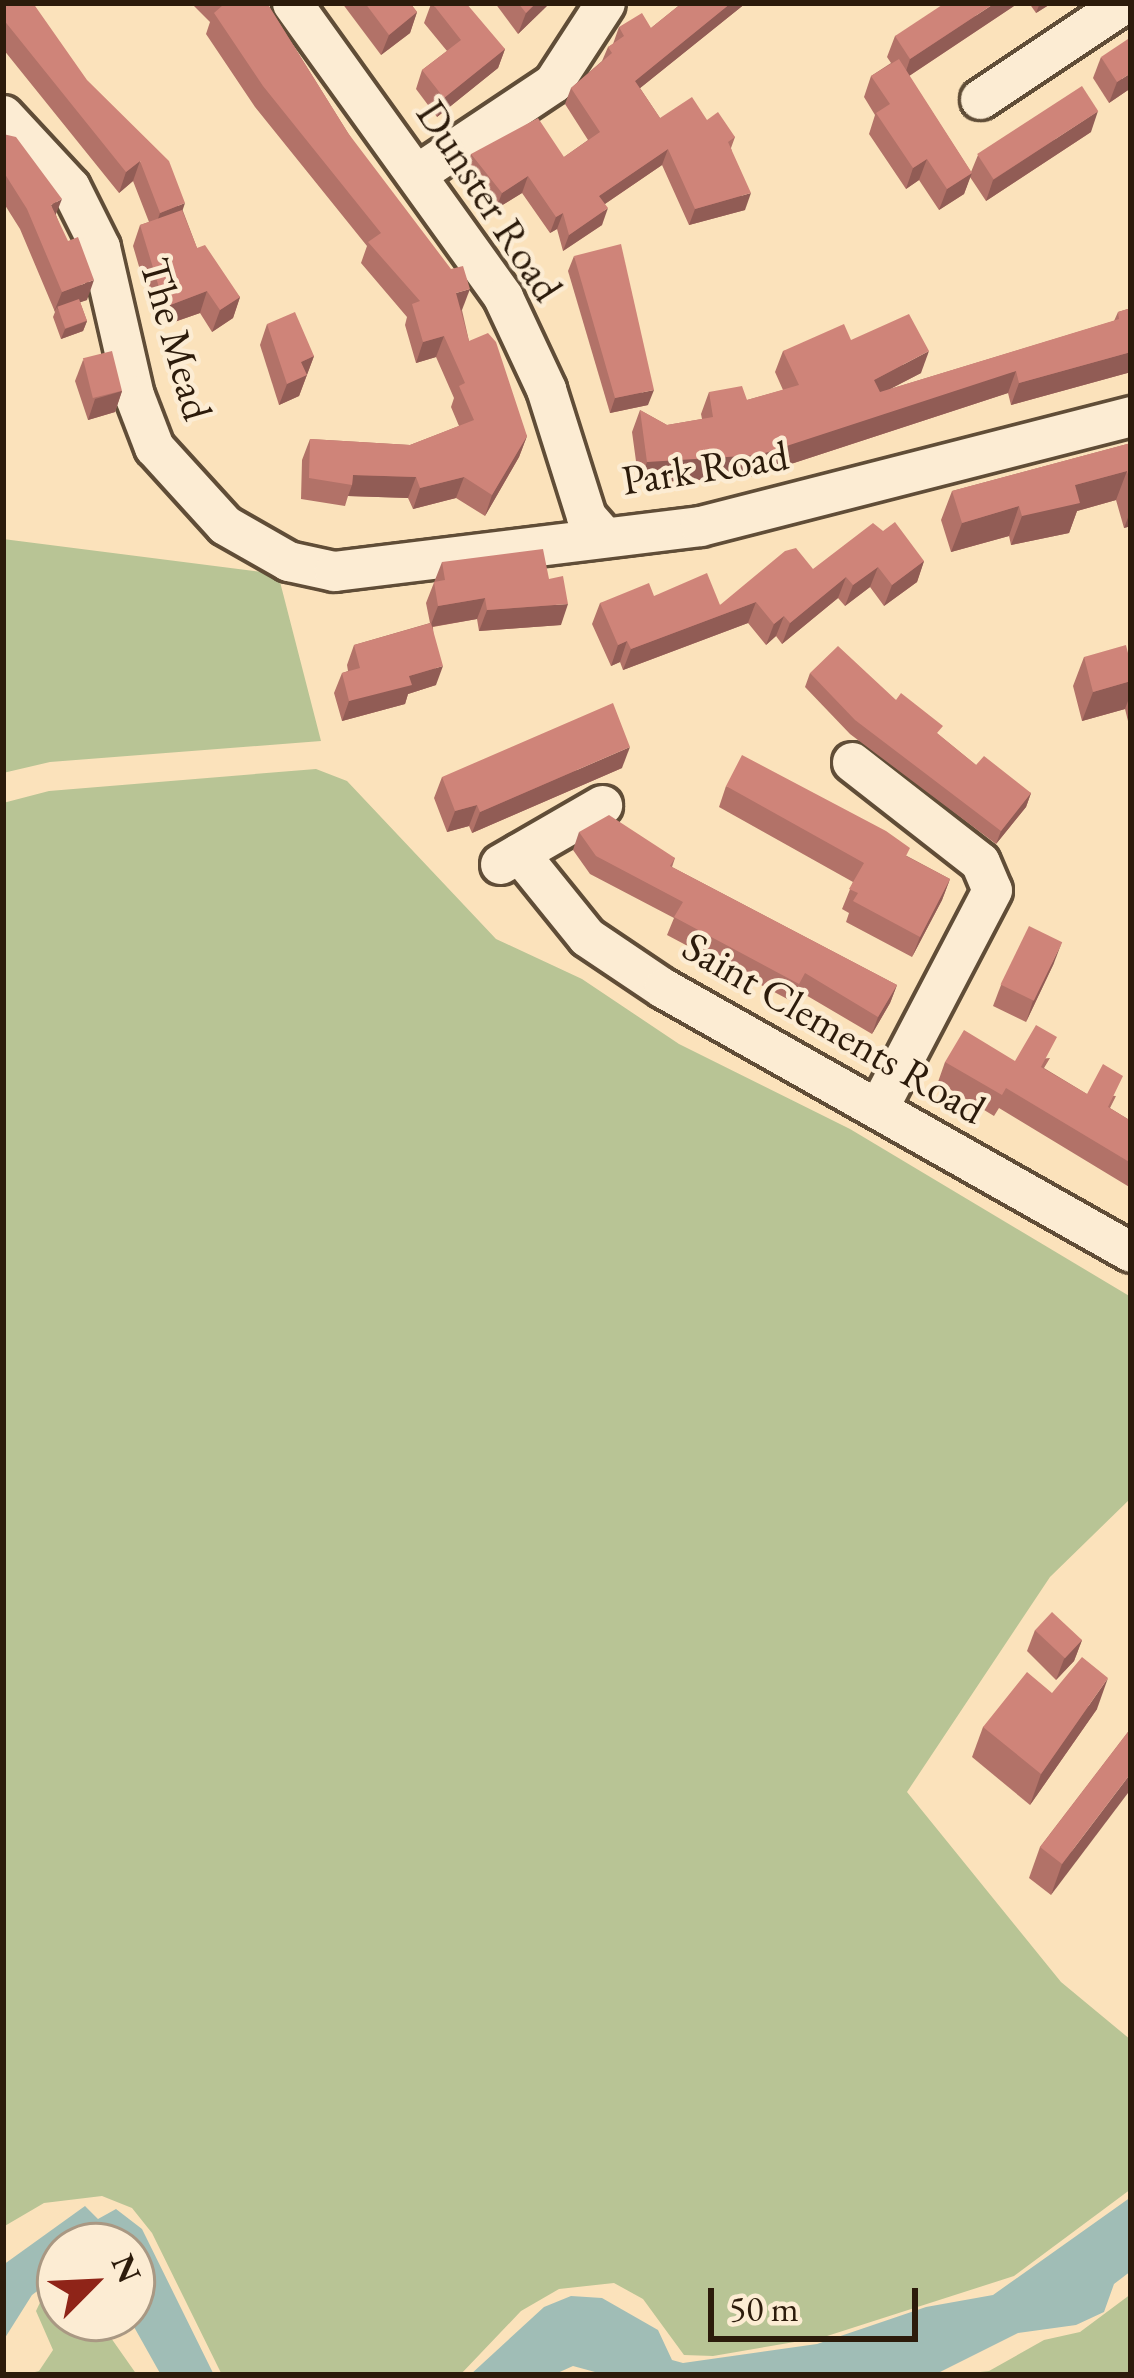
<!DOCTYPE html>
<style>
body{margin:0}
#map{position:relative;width:1134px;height:2378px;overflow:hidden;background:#fbe2bb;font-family:"EB Garamond",serif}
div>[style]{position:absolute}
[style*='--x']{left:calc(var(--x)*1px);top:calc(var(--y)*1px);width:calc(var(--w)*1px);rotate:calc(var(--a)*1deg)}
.green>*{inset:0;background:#b8c495}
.water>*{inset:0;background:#a0bdb6}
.roads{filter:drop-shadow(3px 0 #604d37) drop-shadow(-3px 0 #604d37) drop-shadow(0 3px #604d37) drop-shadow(0 -3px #604d37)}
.minor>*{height:39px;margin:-19.5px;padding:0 19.5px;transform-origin:19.5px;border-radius:19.5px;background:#fcecd3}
.wall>*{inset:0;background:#b27268}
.shaded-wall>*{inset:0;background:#915c55}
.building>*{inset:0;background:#cf8479;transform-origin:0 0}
span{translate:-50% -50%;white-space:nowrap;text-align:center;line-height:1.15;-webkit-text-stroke:9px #fcecd3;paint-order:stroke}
.street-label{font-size:42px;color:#2c1b0b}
.frame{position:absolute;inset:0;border:6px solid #2c1b0b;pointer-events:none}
.north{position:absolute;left:36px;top:2222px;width:120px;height:120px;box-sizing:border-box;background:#fcecd3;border:3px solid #a99883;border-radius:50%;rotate:66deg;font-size:33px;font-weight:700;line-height:48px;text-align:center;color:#2c1b0b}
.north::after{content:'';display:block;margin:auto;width:42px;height:54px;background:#8f2418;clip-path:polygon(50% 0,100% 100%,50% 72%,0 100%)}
.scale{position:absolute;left:708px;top:2288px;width:210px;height:54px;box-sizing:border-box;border:6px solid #2c1b0b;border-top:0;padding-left:15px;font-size:36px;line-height:42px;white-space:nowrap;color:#2c1b0b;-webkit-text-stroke:9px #fcecd3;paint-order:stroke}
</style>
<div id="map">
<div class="green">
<div style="clip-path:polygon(3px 539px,278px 574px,321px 741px,50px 762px,3px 773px)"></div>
<div style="clip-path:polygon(316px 769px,347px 781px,496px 939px,582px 979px,679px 1044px,850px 1129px,1131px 1297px,1131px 1498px,1050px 1577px,907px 1792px,1061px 1982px,1131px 2040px,1131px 2189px,1014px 2276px,824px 2337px,713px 2356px,684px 2355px,643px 2299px,614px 2283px,559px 2289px,521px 2311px,460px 2375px,222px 2375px,152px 2233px,132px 2208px,102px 2196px,44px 2203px,3px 2227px,3px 803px,49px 791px)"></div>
<div style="clip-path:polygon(60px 2285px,60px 2318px,97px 2318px,137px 2375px,23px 2375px,39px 2371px,53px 2350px,36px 2311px,45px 2292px)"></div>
<div style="clip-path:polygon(1131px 2294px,1131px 2375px,954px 2375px,989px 2371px,1044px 2340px,1080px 2332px)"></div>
</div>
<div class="water">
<div style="clip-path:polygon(1131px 2197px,1131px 2271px,1114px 2284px,1104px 2312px,1076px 2325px,1018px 2333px,934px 2375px,606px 2375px,573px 2366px,553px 2375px,470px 2375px,544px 2307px,571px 2296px,602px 2298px,658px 2330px,672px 2360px,683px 2363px,817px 2344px,926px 2307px,993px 2295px)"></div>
<div style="clip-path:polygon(85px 2206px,98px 2219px,116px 2209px,142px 2229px,214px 2375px,161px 2375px,129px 2318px,132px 2246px,60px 2246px,60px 2274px,32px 2295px,3px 2341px,3px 2265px)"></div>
</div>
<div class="roads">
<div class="minor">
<div style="--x:292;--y:3;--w:362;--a:54.3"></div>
<div style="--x:503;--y:297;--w:102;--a:64.9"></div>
<div style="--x:546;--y:389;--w:133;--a:72.5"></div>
<div style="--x:586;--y:516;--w:23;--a:49"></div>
<div style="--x:980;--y:99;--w:173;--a:-33.7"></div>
<div style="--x:3;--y:115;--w:98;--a:47.1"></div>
<div style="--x:70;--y:187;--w:67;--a:63.4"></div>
<div style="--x:100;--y:247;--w:152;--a:77.1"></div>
<div style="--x:134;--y:395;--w:56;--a:69"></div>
<div style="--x:154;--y:447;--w:105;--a:47.7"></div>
<div style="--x:225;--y:525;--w:73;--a:29.7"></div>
<div style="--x:288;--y:561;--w:47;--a:12.3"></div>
<div style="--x:334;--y:571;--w:369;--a:-7"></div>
<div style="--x:700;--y:526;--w:445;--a:-14.3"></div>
<div style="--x:418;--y:173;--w:162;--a:-33.7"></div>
<div style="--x:553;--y:83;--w:95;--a:-57"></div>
<div style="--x:852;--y:762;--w:162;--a:38"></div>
<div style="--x:980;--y:862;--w:30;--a:67"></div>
<div style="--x:992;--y:890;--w:246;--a:117.6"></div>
<div style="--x:519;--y:853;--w:108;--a:51"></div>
<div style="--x:587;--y:937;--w:92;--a:33.9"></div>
<div style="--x:663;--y:988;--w:537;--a:29.43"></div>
<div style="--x:500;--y:864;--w:118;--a:-30"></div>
</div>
</div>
<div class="wall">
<div style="clip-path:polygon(3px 3px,183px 211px,197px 248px,240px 297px,233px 318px,212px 332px,200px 313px,157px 328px,133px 246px,140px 225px,149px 222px,133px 181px,119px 193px,3px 49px)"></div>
<div style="clip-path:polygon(191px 3px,267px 3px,348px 133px,462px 310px,469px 341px,527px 436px,519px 457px,485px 516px,456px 498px,413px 509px,408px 498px,348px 496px,345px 506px,301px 499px,302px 460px,310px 439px,410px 445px,459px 426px,451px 407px,454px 398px,436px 357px,416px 363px,405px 325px,407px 317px,361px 263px,367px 246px,255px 107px,206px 34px,210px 22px)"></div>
<div style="clip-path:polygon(342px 3px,410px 3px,417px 12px,410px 33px,381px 55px)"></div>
<div style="clip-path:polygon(495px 3px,550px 3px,518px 34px)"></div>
<div style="clip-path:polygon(682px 3px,746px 3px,640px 88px,660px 118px,707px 120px,735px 137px,731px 148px,745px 210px,689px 225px,662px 165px,605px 204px,602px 225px,563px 251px,557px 229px,550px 233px,522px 193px,496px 209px,465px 170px,471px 154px,564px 157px,588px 140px,565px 104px,571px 88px,602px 61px,608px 47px,613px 44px,619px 27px,651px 28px)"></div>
<div style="clip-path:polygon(1029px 3px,1052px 3px,1036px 13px)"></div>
<div style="clip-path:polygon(431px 4px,505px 49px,498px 68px,437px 117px,416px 89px,422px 70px,447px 51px,424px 23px)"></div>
<div style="clip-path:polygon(1014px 6px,909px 76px,971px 172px,978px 155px,1091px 132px,986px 201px,970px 177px,964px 194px,939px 210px,919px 180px,906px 189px,869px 134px,875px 115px,864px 97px,871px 76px,891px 63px,887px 57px,895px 36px)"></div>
<div style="clip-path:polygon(1101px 57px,1131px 88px,1109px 103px,1093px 78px)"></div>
<div style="clip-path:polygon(3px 134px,56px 215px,87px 300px,80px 302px,87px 321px,83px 331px,61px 339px,53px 317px,55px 312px,20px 229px,3px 202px)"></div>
<div style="clip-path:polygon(574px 256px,648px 405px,610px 413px,568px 271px)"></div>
<div style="clip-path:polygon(1131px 308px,1131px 372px,1011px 405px,1008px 393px,751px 477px,639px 483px,632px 432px,640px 410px,667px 425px,702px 419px,701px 414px,709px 392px,747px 400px,783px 390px,775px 372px,783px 351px,851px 340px,921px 373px,890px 389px,1114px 321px,1118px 312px)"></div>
<div style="clip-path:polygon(267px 324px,314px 356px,299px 396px,279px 405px,260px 345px)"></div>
<div style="clip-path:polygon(83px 360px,122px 391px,115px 412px,88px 420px,75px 381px)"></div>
<div style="clip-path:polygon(1131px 443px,1131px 526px,1124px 528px,1116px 500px,1077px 511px,1069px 533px,1011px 545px,1009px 536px,951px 552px,941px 520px,952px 491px)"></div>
<div style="clip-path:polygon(924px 561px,917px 582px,884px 606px,870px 587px,845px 606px,838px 598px,782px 644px,776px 636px,766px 645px,748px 623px,623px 670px,620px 662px,611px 666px,592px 624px,600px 603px,654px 596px,720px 605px,813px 569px)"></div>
<div style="clip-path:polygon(442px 562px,549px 579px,561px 625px,479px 631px,477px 619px,433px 627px,436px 685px,408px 694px,405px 704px,342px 721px,334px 693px,342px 673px,348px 671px,347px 665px,354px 645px,430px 623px,426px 603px)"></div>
<div style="clip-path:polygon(1131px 656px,1131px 720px,1128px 721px,1125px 709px,1082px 721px,1073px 686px,1084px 657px)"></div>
<div style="clip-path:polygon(810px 673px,896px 700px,976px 765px,1031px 793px,1026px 807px,996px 844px,850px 734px,805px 687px)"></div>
<div style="clip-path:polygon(622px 768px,472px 833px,469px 826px,447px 832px,434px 798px,442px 777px)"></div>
<div style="clip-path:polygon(726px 786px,907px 856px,950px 879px,942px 900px,912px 957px,846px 922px,849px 913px,842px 909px,853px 882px,719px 807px)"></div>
<div style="clip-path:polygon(579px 832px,675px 858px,672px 867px,897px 985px,890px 1003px,872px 1034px,799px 991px,793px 1002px,667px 935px,674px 918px,590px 874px,573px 850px)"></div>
<div style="clip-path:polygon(1054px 963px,1026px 1022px,993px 1006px,1001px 985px)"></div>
<div style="clip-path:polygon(1050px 1058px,1044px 1068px,1087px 1094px,1116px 1096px,1110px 1108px,1131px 1121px,1131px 1188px,999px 1108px,994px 1116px,938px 1082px,945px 1062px,1015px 1061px)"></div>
<div style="clip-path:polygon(1035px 1630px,1082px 1640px,1074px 1661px,1056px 1680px,1027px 1651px)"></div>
<div style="clip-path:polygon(1052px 1693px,1097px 1709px,1030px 1805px,972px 1757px,983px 1727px)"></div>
<div style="clip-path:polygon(1131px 1728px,1051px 1895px,1029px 1878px,1040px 1847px)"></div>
</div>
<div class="shaded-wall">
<div style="clip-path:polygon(536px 3px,550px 3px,518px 34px,526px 13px)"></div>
<div style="clip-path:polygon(731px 3px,746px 3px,629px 97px,635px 81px)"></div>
<div style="clip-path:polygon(995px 3px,1015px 3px,1014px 6px,903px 80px,910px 59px)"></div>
<div style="clip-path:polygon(1040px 3px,1052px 3px,1036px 13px)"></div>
<div style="clip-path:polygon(417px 12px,410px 33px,381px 55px,389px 35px)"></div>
<div style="clip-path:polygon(505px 49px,498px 68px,437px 117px,444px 98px)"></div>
<div style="clip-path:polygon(1131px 73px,1131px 88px,1109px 103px,1117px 82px)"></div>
<div style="clip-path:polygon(1098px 111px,1091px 132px,986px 201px,993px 180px)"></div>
<div style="clip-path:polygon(668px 149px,662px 165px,593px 212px,599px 196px)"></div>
<div style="clip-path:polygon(927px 159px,919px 180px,906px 189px,913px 168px)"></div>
<div style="clip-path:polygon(140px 161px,133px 181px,119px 193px,126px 172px)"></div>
<div style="clip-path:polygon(972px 173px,964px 194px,939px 210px,947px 189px)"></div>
<div style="clip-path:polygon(528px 176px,522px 193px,496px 209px,502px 193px)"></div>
<div style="clip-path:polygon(751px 193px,745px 210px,689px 225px,695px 209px)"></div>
<div style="clip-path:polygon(62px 199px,54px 219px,51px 205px)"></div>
<div style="clip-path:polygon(185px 203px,178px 224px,153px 233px,160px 213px)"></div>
<div style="clip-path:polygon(608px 208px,602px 225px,563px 251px,569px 235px)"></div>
<div style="clip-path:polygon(563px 213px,557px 229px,550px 233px,556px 217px)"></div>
<div style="clip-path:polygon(94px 280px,87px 300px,58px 310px,57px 307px,54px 312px,62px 292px)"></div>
<div style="clip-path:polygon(470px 289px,462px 310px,448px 314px,456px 293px)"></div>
<div style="clip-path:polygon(207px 291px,200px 313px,157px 328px,165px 307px)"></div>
<div style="clip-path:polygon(240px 297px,233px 318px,212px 332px,220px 310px)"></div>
<div style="clip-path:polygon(87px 321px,83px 331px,61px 339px,65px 329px)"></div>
<div style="clip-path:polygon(444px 336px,436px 357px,416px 363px,423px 342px)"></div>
<div style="clip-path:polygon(929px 351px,921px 373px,867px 401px,874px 380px)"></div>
<div style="clip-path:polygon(1131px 352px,1131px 372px,1011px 405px,1019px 383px)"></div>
<div style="clip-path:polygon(314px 356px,299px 396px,279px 405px,287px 384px,301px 362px)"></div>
<div style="clip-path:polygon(1016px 371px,1008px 393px,751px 477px,639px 483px,647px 462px)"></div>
<div style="clip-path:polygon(654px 390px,648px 405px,610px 413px,615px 398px)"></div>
<div style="clip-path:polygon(122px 391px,115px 412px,88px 420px,95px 399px)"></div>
<div style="clip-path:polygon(527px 436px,519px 457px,485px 516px,492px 495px)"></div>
<div style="clip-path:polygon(1127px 471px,1116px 500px,1077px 511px,1069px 533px,1011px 545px,1022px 516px,1075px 485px)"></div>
<div style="clip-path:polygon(353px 475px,416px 477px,408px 498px,348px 496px,352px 485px)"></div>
<div style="clip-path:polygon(464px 477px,456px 498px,413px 509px,420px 488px)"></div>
<div style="clip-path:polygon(1019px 506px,1009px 536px,951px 552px,962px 523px)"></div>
<div style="clip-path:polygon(1131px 510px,1131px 526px,1124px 528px)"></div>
<div style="clip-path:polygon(924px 561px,917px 582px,884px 606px,892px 585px)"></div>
<div style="clip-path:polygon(878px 567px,870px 587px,845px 606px,853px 585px)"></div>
<div style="clip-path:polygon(846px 577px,838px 598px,782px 644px,790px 623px)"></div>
<div style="clip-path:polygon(485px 598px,477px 619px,430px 627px,438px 606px)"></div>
<div style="clip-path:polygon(756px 602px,748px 623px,623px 670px,631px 649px)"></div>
<div style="clip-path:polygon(568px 604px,561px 625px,479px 631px,487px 610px)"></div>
<div style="clip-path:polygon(784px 616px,776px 636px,766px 645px,774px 624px)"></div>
<div style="clip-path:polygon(627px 641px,620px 662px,611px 666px,618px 645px)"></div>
<div style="clip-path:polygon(443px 666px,436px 685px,408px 694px,405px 704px,342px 721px,349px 701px,409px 676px)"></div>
<div style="clip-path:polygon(1131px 681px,1131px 693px,1125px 709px,1082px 721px,1093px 692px)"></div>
<div style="clip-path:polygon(630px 747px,622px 768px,472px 833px,480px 812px)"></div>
<div style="clip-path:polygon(1031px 793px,1026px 807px,996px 844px,1001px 831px)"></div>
<div style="clip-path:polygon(477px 805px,469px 826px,447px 832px,455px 811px)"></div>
<div style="clip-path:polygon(950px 879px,942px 900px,912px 957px,920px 937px)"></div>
<div style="clip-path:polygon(1062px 942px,1054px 963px,1026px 1022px,1033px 1001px)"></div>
<div style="clip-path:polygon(897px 985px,890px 1003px,872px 1034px,878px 1017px)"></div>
<div style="clip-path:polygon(1082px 1640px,1074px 1661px,1056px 1680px,1064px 1659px)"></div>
<div style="clip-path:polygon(1108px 1678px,1097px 1709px,1030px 1805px,1041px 1774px)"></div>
<div style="clip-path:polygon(1131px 1773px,1131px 1789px,1051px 1895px,1062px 1864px)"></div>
</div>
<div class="building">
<div style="clip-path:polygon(3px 3px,33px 3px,87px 80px,169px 161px,185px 203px,160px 213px,140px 161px,126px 172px,3px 19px)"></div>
<div style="clip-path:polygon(220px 3px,267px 3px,348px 133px,451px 269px,463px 266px,470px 289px,456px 293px,469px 341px,488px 333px,496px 342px,527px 436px,492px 495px,464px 477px,420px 488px,416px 477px,353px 475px,352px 485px,309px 478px,310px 439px,410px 445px,474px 420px,459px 386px,465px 383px,444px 336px,423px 342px,412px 304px,420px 301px,368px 242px,381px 233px,263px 86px,214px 13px,223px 5px)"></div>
<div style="clip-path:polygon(365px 3px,410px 3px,417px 12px,389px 35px)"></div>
<div style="clip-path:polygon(432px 3px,466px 3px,505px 49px,444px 98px,422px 70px,461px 40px)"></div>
<div style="clip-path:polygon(518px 3px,536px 3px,526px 13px)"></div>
<div style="clip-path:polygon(682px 3px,731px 3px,635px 81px,660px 118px,692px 97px,707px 120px,718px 112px,735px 137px,728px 142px,751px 193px,695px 209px,668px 149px,599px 196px,608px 208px,569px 235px,563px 213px,556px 217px,528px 176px,502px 193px,471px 154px,538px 118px,564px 157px,600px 132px,571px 88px,612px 53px,608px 47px,624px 36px,619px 27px,642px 13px,651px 28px)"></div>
<div style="clip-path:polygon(945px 3px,995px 3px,910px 59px,895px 36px)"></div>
<div style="clip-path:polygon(1131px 37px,1131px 73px,1117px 82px,1101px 57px)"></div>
<div style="clip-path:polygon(899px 59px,972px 173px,947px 189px,927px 159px,913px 168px,876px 113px,890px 104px,871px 76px)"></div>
<div style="left:1082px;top:86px;width:30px;height:125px;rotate:57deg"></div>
<div style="clip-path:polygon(3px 134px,16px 137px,62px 199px,51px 205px,68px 241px,78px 237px,94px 280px,62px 292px,27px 209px,3px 171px)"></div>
<div style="clip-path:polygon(182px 210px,197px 248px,205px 245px,240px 297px,220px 310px,207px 291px,165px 307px,140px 225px)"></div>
<div style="clip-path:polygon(621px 244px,654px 390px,615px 398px,574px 256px)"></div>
<div style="left:79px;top:299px;width:23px;height:23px;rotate:70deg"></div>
<div style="clip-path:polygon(1131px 308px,1131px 352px,1019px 383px,1016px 371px,759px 455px,647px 462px,640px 410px,667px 425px,713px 417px,709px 392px,742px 386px,747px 400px,799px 385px,783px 351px,844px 324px,851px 340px,909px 314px,929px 351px,874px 380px,880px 392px,1119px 319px,1118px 312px)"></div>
<div style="clip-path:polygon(295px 312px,314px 356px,301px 362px,307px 375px,287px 384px,267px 324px)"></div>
<div style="left:112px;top:351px;width:41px;height:30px;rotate:76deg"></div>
<div style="clip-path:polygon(1131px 443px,1131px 485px,1127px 471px,1075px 485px,1080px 503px,1022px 516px,1019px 506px,962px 523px,952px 491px)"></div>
<div style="clip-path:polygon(895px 522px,924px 561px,892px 585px,878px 567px,853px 585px,846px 577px,790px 623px,784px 616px,774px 624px,756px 602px,631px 649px,627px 641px,618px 645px,600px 603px,649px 583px,654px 596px,707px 573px,720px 605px,785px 551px,796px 548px,813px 569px,873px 523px,883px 531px)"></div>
<div style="clip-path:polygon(543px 549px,549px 579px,563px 576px,568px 604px,487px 610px,485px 598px,438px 606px,434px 582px,445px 580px,442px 562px)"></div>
<div style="clip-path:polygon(431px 623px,443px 666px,409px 676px,412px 685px,349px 701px,342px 673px,360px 668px,354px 645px)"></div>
<div style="clip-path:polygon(1126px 645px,1129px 657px,1131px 656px,1131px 681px,1093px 692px,1084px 657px)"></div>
<div style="clip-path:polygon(838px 646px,896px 700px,901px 693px,943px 726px,937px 733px,976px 765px,984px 756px,1031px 793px,1001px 831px,855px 720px,810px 673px)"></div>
<div style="clip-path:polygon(613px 703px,630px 747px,480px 812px,477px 805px,455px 811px,442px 777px)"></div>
<div style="clip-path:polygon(742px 755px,886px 831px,910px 848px,906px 856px,950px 879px,920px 937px,853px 901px,858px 893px,849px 889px,864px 863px,726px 786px)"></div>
<div style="clip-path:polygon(609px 815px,675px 858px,670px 866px,897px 985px,878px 1017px,805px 973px,799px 984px,674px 917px,683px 902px,596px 856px,579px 832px)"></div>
<div style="left:1029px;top:926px;width:37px;height:65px;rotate:26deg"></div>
<div style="clip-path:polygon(1036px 1025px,1057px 1037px,1041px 1067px,1087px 1094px,1103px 1064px,1123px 1076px,1108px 1107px,1131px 1121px,1131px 1163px,1006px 1088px,1002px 1095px,945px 1062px,964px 1030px,1015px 1061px)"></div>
<div style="left:1052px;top:1612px;width:41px;height:25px;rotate:43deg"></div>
<div style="clip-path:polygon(1082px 1657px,1108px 1678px,1041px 1774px,983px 1727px,1027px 1672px,1052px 1693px)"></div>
<div style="clip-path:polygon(1131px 1728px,1131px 1773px,1062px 1864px,1040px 1847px)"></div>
</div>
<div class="street-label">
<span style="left:489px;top:201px;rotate:57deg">Dunster Road</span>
<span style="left:176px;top:339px;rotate:74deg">The Mead</span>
<span style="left:705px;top:468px;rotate:-9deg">Park Road</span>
<span style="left:834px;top:1028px;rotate:30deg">Saint Clements Road</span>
</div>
<div class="frame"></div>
<div class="north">N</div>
<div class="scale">50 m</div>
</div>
